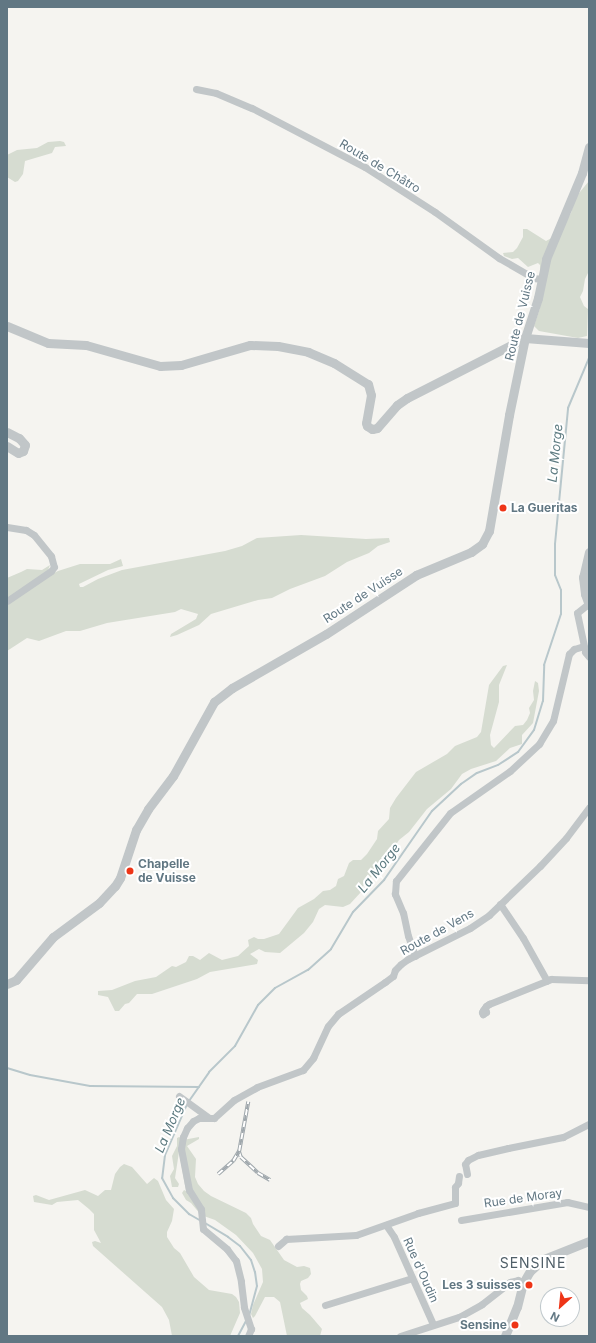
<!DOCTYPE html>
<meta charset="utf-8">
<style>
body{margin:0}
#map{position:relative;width:596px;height:1343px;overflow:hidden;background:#f5f4f0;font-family:Inter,sans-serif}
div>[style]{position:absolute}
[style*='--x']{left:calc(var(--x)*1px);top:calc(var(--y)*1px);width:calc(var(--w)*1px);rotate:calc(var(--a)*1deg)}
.green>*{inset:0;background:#d6dcd1}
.stream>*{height:2px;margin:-1px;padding:0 1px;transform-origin:1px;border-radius:1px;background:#b8c7cb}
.minor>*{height:7px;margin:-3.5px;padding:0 3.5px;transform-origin:3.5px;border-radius:3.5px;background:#c1c6c8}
.tertiary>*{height:9px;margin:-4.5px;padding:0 4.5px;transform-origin:4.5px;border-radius:4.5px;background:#c1c6c8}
.rail>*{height:3.5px;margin-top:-1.75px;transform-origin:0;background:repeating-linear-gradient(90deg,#fff 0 6px,#9fa7ac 0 12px);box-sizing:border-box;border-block:1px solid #9fa7ac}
.dots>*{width:11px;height:11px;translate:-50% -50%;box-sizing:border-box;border:2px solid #fff;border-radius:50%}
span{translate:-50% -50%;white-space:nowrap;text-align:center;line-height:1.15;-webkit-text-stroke:4px #fff;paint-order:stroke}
.street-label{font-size:12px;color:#617783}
.poi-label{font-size:12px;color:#617783;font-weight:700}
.left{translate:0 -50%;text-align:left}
.right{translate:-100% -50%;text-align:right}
.water-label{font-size:13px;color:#5d7b81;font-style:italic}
.quarter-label{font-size:14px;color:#505f68;letter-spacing:1px}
.frame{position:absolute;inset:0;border:8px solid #617783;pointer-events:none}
.north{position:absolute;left:540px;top:1287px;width:40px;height:40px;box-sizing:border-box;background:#fff;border:1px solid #c0c9cd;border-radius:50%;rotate:207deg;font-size:11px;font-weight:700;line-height:16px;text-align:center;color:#617783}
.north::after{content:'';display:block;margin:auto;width:14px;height:18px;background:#ee3517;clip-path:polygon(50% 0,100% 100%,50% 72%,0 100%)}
</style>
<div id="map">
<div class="green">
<div style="clip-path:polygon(60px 141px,64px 142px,66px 146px,55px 147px,52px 153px,25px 161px,23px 174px,18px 181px,15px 182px,7px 177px,7px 155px,17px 150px,37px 148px,48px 142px)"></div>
<div style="clip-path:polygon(589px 181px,589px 271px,585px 279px,583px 291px,580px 297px,584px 306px,588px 309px,587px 336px,578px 338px,539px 331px,534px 326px,540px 308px,540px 265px,538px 263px,528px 267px,518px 258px,512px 259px,504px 256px,503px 253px,513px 252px,517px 248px,523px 237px,523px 229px,527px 229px,546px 241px,559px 234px,571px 213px,575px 198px)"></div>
<div style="clip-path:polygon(301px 535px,366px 539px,389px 538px,390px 542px,378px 546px,369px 553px,347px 562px,325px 576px,290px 589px,272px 598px,258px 600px,211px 614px,199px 625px,177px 635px,170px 637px,171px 634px,196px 619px,198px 614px,181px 609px,175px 612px,107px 623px,80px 631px,66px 631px,39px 641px,27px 638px,7px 651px,7px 578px,21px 572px,27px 569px,42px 570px,50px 565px,47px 573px,50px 575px,58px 571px,80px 564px,110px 564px,121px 559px,123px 566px,108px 570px,79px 584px,80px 587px,83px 587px,98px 579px,122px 570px,225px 551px,242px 546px,257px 538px)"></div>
<div style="clip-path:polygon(507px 665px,499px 685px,499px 702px,490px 735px,491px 745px,494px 748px,515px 726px,523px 725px,527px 720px,530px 713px,529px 708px,534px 700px,533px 691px,535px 681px,538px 683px,539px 691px,533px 723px,522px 735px,522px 744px,510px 748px,496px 761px,471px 769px,462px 774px,451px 789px,427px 809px,409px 832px,399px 840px,390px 854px,381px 862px,370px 879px,364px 884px,361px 892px,350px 904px,343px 907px,325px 905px,319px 909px,313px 922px,304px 933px,280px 953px,265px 952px,259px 949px,250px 954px,258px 960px,257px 964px,210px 972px,197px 979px,152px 994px,137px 994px,129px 1003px,125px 1004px,119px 1011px,115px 1011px,108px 997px,98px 995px,98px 991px,112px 990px,135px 981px,156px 977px,172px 966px,176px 967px,186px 962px,189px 956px,193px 956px,200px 960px,209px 953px,222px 960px,238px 956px,249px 946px,248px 940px,254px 937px,258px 939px,264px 939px,279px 934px,298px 908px,314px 899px,323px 891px,330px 890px,336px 886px,338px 879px,344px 876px,349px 863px,353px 860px,361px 860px,367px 854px,377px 839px,378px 831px,389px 819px,390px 808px,396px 798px,416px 772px,447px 754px,455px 746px,477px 737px,481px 732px,489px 685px,503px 666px)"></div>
<div style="clip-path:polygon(179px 1137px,183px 1140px,199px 1137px,199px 1139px,187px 1146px,196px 1159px,195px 1177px,198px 1184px,204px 1191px,211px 1196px,246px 1213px,251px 1218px,253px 1224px,261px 1236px,270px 1240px,284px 1260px,297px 1267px,304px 1266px,310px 1268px,311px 1274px,308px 1278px,301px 1281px,300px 1284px,301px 1290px,307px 1296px,308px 1299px,300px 1303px,302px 1308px,310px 1315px,322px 1329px,320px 1336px,287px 1336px,280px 1302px,274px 1297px,265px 1297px,255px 1316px,253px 1318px,251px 1314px,253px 1305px,263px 1282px,262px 1269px,253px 1253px,236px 1235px,215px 1220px,201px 1215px,191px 1203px,186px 1200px,182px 1193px,184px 1190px,186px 1191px,179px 1152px,175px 1178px,179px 1184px,178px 1187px,172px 1187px,170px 1176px,174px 1169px,172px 1156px,177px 1146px,177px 1138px)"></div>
<div style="clip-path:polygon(124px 1164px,132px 1167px,147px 1184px,154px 1178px,158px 1181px,166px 1200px,174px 1209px,172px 1221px,167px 1232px,167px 1237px,174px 1248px,180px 1253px,194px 1277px,209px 1290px,232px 1294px,236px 1297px,239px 1302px,240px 1313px,230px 1336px,172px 1336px,169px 1320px,162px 1307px,93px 1246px,92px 1242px,95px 1241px,101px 1243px,94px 1230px,94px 1214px,89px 1209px,78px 1200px,57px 1202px,52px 1205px,34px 1202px,33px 1196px,36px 1195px,49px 1200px,85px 1190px,98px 1196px,105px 1190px,111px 1190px,115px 1174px,120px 1167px)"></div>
</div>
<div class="stream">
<div style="--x:7;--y:1068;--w:24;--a:17"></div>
<div style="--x:30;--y:1075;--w:61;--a:10.4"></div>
<div style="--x:90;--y:1086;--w:109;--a:0.5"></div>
<div style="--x:189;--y:1101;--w:35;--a:-55"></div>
<div style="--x:209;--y:1072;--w:37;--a:-45"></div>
<div style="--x:235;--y:1046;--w:47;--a:-60.7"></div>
<div style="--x:258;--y:1005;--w:24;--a:-45"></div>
<div style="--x:275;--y:988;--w:38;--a:-29"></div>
<div style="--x:308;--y:970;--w:31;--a:-42"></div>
<div style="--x:331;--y:949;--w:43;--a:-59.3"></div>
<div style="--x:353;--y:912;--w:45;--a:-45.9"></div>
<div style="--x:384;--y:880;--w:84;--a:-55.2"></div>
<div style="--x:432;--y:811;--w:40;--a:-43"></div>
<div style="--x:461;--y:784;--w:19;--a:-35"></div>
<div style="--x:477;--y:773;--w:22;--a:-21"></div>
<div style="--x:498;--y:765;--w:24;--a:-33"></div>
<div style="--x:518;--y:752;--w:27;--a:-54"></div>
<div style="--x:534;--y:730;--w:30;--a:-73"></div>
<div style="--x:543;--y:701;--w:36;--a:-88"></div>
<div style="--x:544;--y:665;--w:54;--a:-71.6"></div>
<div style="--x:561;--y:614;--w:24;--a:-90"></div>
<div style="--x:561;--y:590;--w:16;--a:-112"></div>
<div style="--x:555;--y:575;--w:31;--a:-90"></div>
<div style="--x:555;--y:544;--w:137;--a:-84.5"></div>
<div style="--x:568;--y:408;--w:54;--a:-67.2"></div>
<div style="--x:187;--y:1104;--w:56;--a:113.3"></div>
<div style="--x:165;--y:1155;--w:23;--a:97"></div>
<div style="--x:162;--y:1178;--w:23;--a:61"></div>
<div style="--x:173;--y:1198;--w:23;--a:45"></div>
<div style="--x:189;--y:1214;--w:14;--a:30"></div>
<div style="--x:205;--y:1223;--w:27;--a:31"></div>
<div style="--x:228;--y:1237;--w:15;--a:37"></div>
<div style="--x:240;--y:1246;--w:18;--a:52"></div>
<div style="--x:251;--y:1260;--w:13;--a:72"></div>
<div style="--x:255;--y:1272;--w:14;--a:82"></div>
<div style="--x:257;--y:1286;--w:30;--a:105"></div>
<div style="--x:238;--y:1336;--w:17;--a:-62"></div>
</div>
<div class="minor">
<div style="--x:196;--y:89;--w:20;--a:11"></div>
<div style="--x:216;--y:93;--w:39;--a:23"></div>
<div style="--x:252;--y:108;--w:127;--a:27.6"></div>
<div style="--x:365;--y:167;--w:83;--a:32.7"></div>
<div style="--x:435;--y:212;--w:79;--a:35.7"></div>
<div style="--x:499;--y:258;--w:39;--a:30"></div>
<div style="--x:533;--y:278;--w:9;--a:6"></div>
<div style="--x:7;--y:527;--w:19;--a:9"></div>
<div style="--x:26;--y:530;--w:9;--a:32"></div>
<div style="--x:34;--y:535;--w:27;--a:51"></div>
<div style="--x:51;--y:556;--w:11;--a:75"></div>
<div style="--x:54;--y:567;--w:5;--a:127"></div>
<div style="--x:51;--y:571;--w:53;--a:145.7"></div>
<div style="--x:588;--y:604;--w:14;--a:141"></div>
<div style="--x:577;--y:613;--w:40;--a:78"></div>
<div style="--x:585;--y:652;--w:6;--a:51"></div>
<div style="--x:500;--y:904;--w:41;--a:55.9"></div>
<div style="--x:523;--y:938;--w:49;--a:60.8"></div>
<div style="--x:415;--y:956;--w:21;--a:-109"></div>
<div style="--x:408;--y:936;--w:24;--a:-102"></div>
<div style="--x:403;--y:913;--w:21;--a:-113"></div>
<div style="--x:395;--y:894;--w:13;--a:-86"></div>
<div style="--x:396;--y:881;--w:87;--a:-51.5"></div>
<div style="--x:450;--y:813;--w:73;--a:-35"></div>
<div style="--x:510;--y:771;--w:40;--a:-43"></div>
<div style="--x:539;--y:744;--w:27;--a:-59"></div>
<div style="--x:553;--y:721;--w:69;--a:-76.6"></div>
<div style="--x:569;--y:654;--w:7;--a:-45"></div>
<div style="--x:574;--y:649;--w:10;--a:-17"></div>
<div style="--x:485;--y:1008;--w:4;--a:76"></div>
<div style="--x:486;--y:1012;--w:4;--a:146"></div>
<div style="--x:483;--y:1014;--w:2;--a:-117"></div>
<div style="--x:482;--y:1012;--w:2;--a:-63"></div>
<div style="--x:483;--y:1010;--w:5;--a:-53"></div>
<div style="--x:486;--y:1006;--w:4;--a:-34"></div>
<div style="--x:489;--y:1004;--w:67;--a:-22"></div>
<div style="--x:551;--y:979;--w:38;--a:2"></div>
<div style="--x:179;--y:1096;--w:37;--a:36"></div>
<div style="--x:467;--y:1174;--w:10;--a:-101"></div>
<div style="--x:465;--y:1164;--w:5;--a:-53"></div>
<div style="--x:468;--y:1160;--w:11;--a:-27"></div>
<div style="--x:478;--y:1155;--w:31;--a:-13"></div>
<div style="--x:508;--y:1148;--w:56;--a:-11.3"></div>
<div style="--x:563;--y:1137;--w:29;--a:-27"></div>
<div style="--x:461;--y:1220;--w:108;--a:-9.6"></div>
<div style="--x:567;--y:1202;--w:23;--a:13"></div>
<div style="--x:386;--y:1225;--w:14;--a:56"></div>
<div style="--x:394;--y:1237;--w:95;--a:65.9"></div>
<div style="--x:278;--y:1246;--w:11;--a:-41"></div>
<div style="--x:286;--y:1239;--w:70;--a:-3.3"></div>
<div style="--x:356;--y:1235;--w:66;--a:-19.5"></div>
<div style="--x:418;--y:1213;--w:38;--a:-15"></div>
<div style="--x:455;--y:1203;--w:16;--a:-90"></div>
<div style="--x:455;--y:1187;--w:5;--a:-53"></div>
<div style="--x:458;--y:1183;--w:7;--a:-82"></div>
<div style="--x:325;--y:1305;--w:91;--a:-17.2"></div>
<div style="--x:248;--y:1336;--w:8;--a:-67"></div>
<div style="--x:251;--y:1329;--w:23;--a:-108"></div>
<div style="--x:244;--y:1307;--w:26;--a:-97"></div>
<div style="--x:241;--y:1281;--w:21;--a:-104"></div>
<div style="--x:236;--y:1261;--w:15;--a:-127"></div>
<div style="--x:227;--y:1249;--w:31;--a:-140"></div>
<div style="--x:203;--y:1229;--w:20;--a:-96"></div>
<div style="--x:201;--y:1209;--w:22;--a:-122"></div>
<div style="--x:189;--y:1190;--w:42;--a:-101"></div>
<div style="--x:181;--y:1149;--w:12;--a:-81"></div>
<div style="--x:183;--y:1137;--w:10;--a:-66"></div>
<div style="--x:187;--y:1128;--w:9;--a:-49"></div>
<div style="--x:193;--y:1121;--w:7;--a:-27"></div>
<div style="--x:199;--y:1118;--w:15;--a:0"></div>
<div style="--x:214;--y:1118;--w:27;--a:-42"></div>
<div style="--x:234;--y:1100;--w:26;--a:-29"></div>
<div style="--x:257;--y:1087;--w:49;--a:-20.3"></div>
<div style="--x:303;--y:1070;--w:16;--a:-50"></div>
<div style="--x:313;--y:1058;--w:35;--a:-65"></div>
<div style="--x:328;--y:1026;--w:16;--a:-50"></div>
<div style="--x:338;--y:1014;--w:57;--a:-34.2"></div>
<div style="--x:385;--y:982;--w:10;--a:-37"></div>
<div style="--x:393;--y:976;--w:6;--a:-72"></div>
<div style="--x:395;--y:970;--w:8;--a:-45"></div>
<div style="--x:401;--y:964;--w:9;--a:-36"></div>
<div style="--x:408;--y:959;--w:69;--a:-26.6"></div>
<div style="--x:470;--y:928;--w:23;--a:-34"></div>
<div style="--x:489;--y:915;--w:71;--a:-43.9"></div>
<div style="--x:540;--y:866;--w:38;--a:-47"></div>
<div style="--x:566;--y:838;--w:39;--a:-53"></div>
<div style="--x:400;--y:1336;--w:62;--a:-17.9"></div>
<div style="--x:459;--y:1317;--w:26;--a:-29"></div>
<div style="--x:482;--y:1304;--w:36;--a:-38"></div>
<div style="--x:510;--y:1282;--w:8;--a:-14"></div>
<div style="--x:518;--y:1280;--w:6;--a:31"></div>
</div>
<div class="tertiary">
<div style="--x:7;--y:326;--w:44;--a:22.5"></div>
<div style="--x:48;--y:343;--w:38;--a:3"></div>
<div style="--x:86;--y:345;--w:77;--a:15.8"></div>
<div style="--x:160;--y:366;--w:21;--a:-3"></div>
<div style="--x:181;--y:365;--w:72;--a:-16.2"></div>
<div style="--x:250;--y:345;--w:28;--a:2"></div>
<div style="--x:278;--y:346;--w:31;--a:11"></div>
<div style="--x:308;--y:352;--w:28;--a:23"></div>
<div style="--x:334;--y:363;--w:40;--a:32"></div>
<div style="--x:368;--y:384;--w:11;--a:75"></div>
<div style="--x:371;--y:395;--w:28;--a:100"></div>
<div style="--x:366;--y:423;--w:3;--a:72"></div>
<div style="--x:367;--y:426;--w:6;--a:31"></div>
<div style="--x:372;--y:429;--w:5;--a:-11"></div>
<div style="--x:377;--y:428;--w:30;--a:-49"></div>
<div style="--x:397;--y:405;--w:12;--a:-35"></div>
<div style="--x:407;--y:398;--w:132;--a:-27"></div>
<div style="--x:525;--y:338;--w:64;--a:4.5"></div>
<div style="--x:7;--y:432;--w:13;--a:27"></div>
<div style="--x:19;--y:438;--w:9;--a:49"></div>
<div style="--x:25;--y:445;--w:6;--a:108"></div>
<div style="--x:23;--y:451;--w:5;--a:158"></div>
<div style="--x:18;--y:453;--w:13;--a:-148"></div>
<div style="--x:589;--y:552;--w:26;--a:103"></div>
<div style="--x:583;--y:577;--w:17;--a:83"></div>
<div style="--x:585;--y:594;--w:12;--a:70"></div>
<div style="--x:7;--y:984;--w:10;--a:-24"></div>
<div style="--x:16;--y:980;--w:57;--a:-49.3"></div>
<div style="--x:53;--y:937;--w:57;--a:-36.5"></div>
<div style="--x:99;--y:903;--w:23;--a:-47"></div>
<div style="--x:115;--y:886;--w:9;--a:-58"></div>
<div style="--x:120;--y:878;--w:51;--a:-71.6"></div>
<div style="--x:136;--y:830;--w:24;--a:-60"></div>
<div style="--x:148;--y:809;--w:41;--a:-52.9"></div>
<div style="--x:173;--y:776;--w:85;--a:-61"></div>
<div style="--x:214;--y:702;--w:23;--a:-38"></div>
<div style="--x:232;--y:688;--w:108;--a:-29.9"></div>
<div style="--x:326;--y:634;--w:108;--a:-33.2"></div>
<div style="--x:416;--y:575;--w:60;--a:-22.7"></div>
<div style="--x:471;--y:552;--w:14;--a:-36"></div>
<div style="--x:482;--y:544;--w:15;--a:-62"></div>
<div style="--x:489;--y:531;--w:118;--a:-80.2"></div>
<div style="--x:509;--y:415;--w:79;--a:-78.3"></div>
<div style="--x:525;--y:338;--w:42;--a:-72"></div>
<div style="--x:538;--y:298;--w:40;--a:-78"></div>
<div style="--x:546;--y:259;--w:93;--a:-67.3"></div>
<div style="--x:582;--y:173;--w:27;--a:-75"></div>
<div style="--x:505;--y:1336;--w:31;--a:-68"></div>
<div style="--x:517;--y:1307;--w:25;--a:-76"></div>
<div style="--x:523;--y:1283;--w:14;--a:-60"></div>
<div style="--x:530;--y:1271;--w:18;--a:-41"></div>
<div style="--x:544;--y:1259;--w:48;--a:-21.8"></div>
</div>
<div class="rail">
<div style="--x:239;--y:1151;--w:6;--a:72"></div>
<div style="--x:241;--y:1157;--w:23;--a:43"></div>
<div style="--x:258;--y:1173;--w:14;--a:30"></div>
<div style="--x:218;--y:1174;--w:20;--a:-41"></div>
<div style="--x:233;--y:1161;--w:12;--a:-59"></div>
<div style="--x:239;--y:1151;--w:50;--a:-79.6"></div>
</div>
<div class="dots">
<div style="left:503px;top:508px;background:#ee3517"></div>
<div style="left:130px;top:871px;background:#ee3517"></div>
<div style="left:529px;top:1285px;background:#ee3517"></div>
<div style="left:515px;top:1325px;background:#ee3517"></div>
</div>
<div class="street-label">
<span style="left:380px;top:166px;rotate:31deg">Route de Châtro</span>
<span style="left:520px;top:316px;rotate:-76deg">Route de Vuisse</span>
<span style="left:363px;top:595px;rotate:-33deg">Route de Vuisse</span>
<span style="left:437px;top:932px;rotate:-29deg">Route de Vens</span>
<span style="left:523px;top:1198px;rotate:-8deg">Rue de Moray</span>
<span style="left:421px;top:1270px;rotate:66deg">Rue d'Oudin</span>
</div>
<div class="poi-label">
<span class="left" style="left:511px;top:508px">La Gueritas</span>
<span class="left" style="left:138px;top:871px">Chapelle<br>de Vuisse</span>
<span class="right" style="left:521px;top:1285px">Les 3 suisses</span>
<span class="right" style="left:507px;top:1325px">Sensine</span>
</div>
<div class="water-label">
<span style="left:555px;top:453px;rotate:-84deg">La Morge</span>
<span style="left:379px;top:868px;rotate:-51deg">La Morge</span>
<span style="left:170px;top:1125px;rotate:-67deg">La Morge</span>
</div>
<div class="quarter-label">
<span style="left:533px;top:1263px">SENSINE</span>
</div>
<div class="frame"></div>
<div class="north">N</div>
</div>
